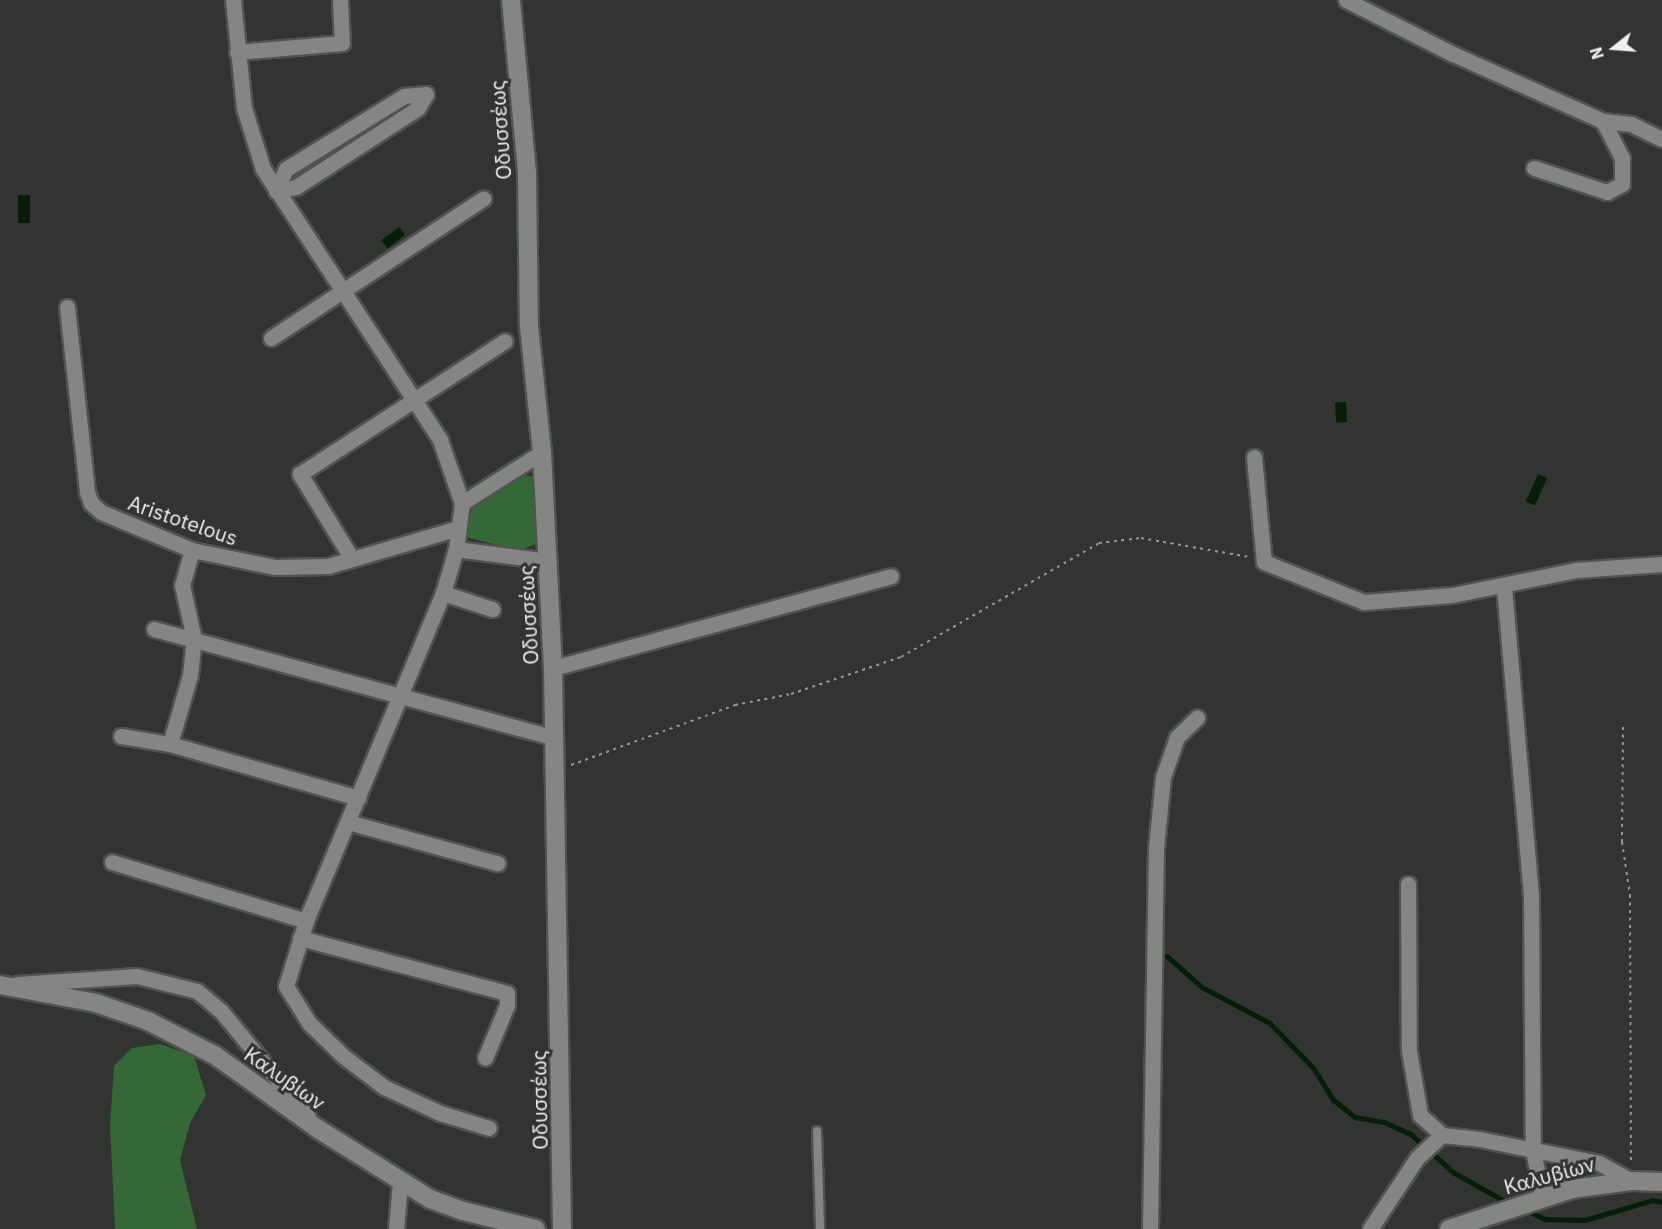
<!DOCTYPE html>
<meta charset="utf-8">
<style>
body{margin:0}
#map{position:relative;width:1662px;height:1229px;overflow:hidden;background:#313431;font-family:"IBM Plex Sans",sans-serif}
div>[style]{position:absolute}
[style*='--x']{left:calc(var(--x)*1px);top:calc(var(--y)*1px);width:calc(var(--w)*1px);rotate:calc(var(--a)*1deg)}
.green>*{inset:0;background:#346839}
.water>*{inset:0;background:#061d09;transform-origin:0 0}
.stream>*{height:4.5px;margin:-2.25px;padding:0 2.25px;transform-origin:2.25px;border-radius:2.25px;background:#061d09}
.path>*{height:2px;margin-top:-1px;transform-origin:0;background:repeating-linear-gradient(90deg,#959795 0 3px,transparent 0 7.5px)}
.roads{filter:drop-shadow(2px 0 #505350) drop-shadow(-2px 0 #505350) drop-shadow(0 2px #505350) drop-shadow(0 -2px #505350)}
.lane>*{height:8px;margin:-4px;padding:0 4px;transform-origin:4px;border-radius:4px;background:#838683}
.street>*{height:15px;margin:-7.5px;padding:0 7.5px;transform-origin:7.5px;border-radius:7.5px;background:#838683}
.secondary>*{height:18px;margin:-9px;padding:0 9px;transform-origin:9px;border-radius:9px;background:#838683}
span{translate:-50% -50%;white-space:nowrap;text-align:center;line-height:1.15;-webkit-text-stroke:6px #313431;paint-order:stroke}
.street-label{font-size:21px;color:#eef0ee}
.north{position:absolute;left:1584px;top:18px;width:60px;height:60px;-webkit-text-stroke:4px #313431;paint-order:stroke;rotate:253deg;font-size:16px;font-weight:700;line-height:24px;text-align:center;color:#eef0ee}
.north::after{content:'';display:block;margin:auto;width:21px;height:27px;background:#eef0ee;clip-path:polygon(50% 0,100% 100%,50% 72%,0 100%)}
</style>
<div id="map">
<div class="green">
<div style="clip-path:polygon(518px 473px,536px 478px,539px 542px,520px 551px,466px 537px,471px 505px)"></div>
<div style="clip-path:polygon(160px 1044px,194px 1056px,206px 1095px,190px 1123px,180px 1160px,197px 1229px,115px 1229px,110px 1125px,114px 1066px,132px 1048px)"></div>
</div>
<div class="water">
<div style="left:30px;top:195px;width:28px;height:12px;rotate:90deg"></div>
<div style="left:399px;top:227px;width:10px;height:22px;rotate:53deg"></div>
<div style="left:1346px;top:402px;width:20px;height:11px;rotate:87deg"></div>
<div style="left:1538px;top:474px;width:10px;height:30px;rotate:24deg"></div>
</div>
<div class="stream">
<div style="--x:1167;--y:956;--w:47;--a:41.5"></div>
<div style="--x:1202;--y:987;--w:77;--a:27.9"></div>
<div style="--x:1270;--y:1023;--w:62;--a:45.7"></div>
<div style="--x:1313;--y:1067;--w:39;--a:58"></div>
<div style="--x:1334;--y:1100;--w:27;--a:39"></div>
<div style="--x:1355;--y:1117;--w:29;--a:10"></div>
<div style="--x:1384;--y:1122;--w:30;--a:24"></div>
<div style="--x:1411;--y:1134;--w:57;--a:42.1"></div>
<div style="--x:1453;--y:1172;--w:65;--a:29.3"></div>
<div style="--x:1526;--y:1210;--w:21;--a:25"></div>
<div style="--x:1545;--y:1219;--w:40;--a:1.4"></div>
<div style="--x:1585;--y:1220;--w:71;--a:-16.4"></div>
<div style="--x:1653;--y:1200;--w:9;--a:13"></div>
</div>
<div class="path">
<div style="--x:1623;--y:727;--w:115;--a:90.5"></div>
<div style="--x:1622;--y:842;--w:54;--a:81.4"></div>
<div style="--x:1630;--y:895;--w:270;--a:89.8"></div>
<div style="--x:571;--y:765;--w:175;--a:-20.1"></div>
<div style="--x:735;--y:705;--w:57;--a:-11.1"></div>
<div style="--x:791;--y:694;--w:116;--a:-18.6"></div>
<div style="--x:901;--y:657;--w:228;--a:-29.9"></div>
<div style="--x:1099;--y:543;--w:42;--a:-6.8"></div>
<div style="--x:1141;--y:538;--w:110;--a:10"></div>
</div>
<div class="roads">
<div class="lane">
<div style="--x:817;--y:1131;--w:98;--a:88.2"></div>
</div>
<div class="street">
<div style="--x:233;--y:0;--w:109;--a:84.2"></div>
<div style="--x:244;--y:108;--w:64;--a:72.7"></div>
<div style="--x:263;--y:169;--w:324;--a:56.8"></div>
<div style="--x:440;--y:440;--w:67;--a:70.8"></div>
<div style="--x:462;--y:503;--w:46;--a:97.4"></div>
<div style="--x:456;--y:549;--w:46;--a:106.5"></div>
<div style="--x:443;--y:593;--w:355;--a:112.7"></div>
<div style="--x:306;--y:921;--w:68;--a:107.1"></div>
<div style="--x:286;--y:986;--w:44;--a:58.1"></div>
<div style="--x:309;--y:1023;--w:47;--a:44.1"></div>
<div style="--x:343;--y:1056;--w:51;--a:37.1"></div>
<div style="--x:384;--y:1087;--w:62;--a:24.9"></div>
<div style="--x:440;--y:1113;--w:51;--a:17"></div>
<div style="--x:1346;--y:0;--w:120;--a:26.8"></div>
<div style="--x:1453;--y:54;--w:164;--a:24.1"></div>
<div style="--x:1603;--y:121;--w:42;--a:62.8"></div>
<div style="--x:1622;--y:158;--w:26;--a:90"></div>
<div style="--x:1622;--y:184;--w:17;--a:152"></div>
<div style="--x:1607;--y:192;--w:77;--a:-161.8"></div>
<div style="--x:237;--y:52;--w:105;--a:-4.9"></div>
<div style="--x:342;--y:43;--w:43;--a:-92.7"></div>
<div style="--x:426;--y:94;--w:16;--a:120"></div>
<div style="--x:418;--y:108;--w:145;--a:147.1"></div>
<div style="--x:296;--y:187;--w:20;--a:169"></div>
<div style="--x:276;--y:191;--w:24;--a:-66"></div>
<div style="--x:286;--y:169;--w:139;--a:-31.7"></div>
<div style="--x:404;--y:96;--w:22;--a:-5"></div>
<div style="--x:1603;--y:121;--w:28;--a:6"></div>
<div style="--x:1631;--y:124;--w:34;--a:26"></div>
<div style="--x:67;--y:307;--w:186;--a:83.8"></div>
<div style="--x:87;--y:492;--w:12;--a:70"></div>
<div style="--x:91;--y:503;--w:13;--a:42"></div>
<div style="--x:101;--y:512;--w:99;--a:22.7"></div>
<div style="--x:192;--y:550;--w:85;--a:11.6"></div>
<div style="--x:275;--y:567;--w:53;--a:-1.1"></div>
<div style="--x:328;--y:566;--w:136;--a:-16.2"></div>
<div style="--x:271;--y:338;--w:254;--a:-33.3"></div>
<div style="--x:1254;--y:457;--w:105;--a:84.6"></div>
<div style="--x:1264;--y:562;--w:108;--a:21.8"></div>
<div style="--x:1364;--y:602;--w:88;--a:-4.5"></div>
<div style="--x:1452;--y:595;--w:126;--a:-11.4"></div>
<div style="--x:1576;--y:570;--w:86;--a:-4"></div>
<div style="--x:462;--y:503;--w:95;--a:-32.5"></div>
<div style="--x:456;--y:549;--w:93;--a:7.4"></div>
<div style="--x:352;--y:559;--w:100;--a:-121.5"></div>
<div style="--x:300;--y:474;--w:244;--a:-33"></div>
<div style="--x:1504;--y:587;--w:309;--a:85"></div>
<div style="--x:1531;--y:895;--w:255;--a:89.6"></div>
<div style="--x:1533;--y:1150;--w:47;--a:78.9"></div>
<div style="--x:443;--y:593;--w:52;--a:18.1"></div>
<div style="--x:154;--y:629;--w:411;--a:15.2"></div>
<div style="--x:553;--y:668;--w:350;--a:-15.2"></div>
<div style="--x:121;--y:736;--w:50;--a:9.3"></div>
<div style="--x:170;--y:744;--w:196;--a:16"></div>
<div style="--x:170;--y:744;--w:72;--a:-73.8"></div>
<div style="--x:190;--y:675;--w:36;--a:-84"></div>
<div style="--x:194;--y:639;--w:55;--a:-102.5"></div>
<div style="--x:182;--y:585;--w:36;--a:-74"></div>
<div style="--x:348;--y:822;--w:155;--a:15.4"></div>
<div style="--x:112;--y:862;--w:203;--a:16.9"></div>
<div style="--x:1408;--y:884;--w:167;--a:89.7"></div>
<div style="--x:1409;--y:1051;--w:65;--a:80.2"></div>
<div style="--x:1420;--y:1115;--w:30;--a:42"></div>
<div style="--x:1442;--y:1135;--w:37;--a:6"></div>
<div style="--x:1479;--y:1139;--w:122;--a:11.3"></div>
<div style="--x:1599;--y:1163;--w:38;--a:29"></div>
<div style="--x:300;--y:938;--w:214;--a:14.9"></div>
<div style="--x:507;--y:993;--w:12;--a:90"></div>
<div style="--x:507;--y:1005;--w:57;--a:112.5"></div>
<div style="--x:17;--y:984;--w:120;--a:-3.8"></div>
<div style="--x:137;--y:976;--w:62;--a:14"></div>
<div style="--x:197;--y:991;--w:31;--a:40"></div>
<div style="--x:221;--y:1011;--w:137;--a:50.6"></div>
<div style="--x:396;--y:1229;--w:47;--a:-85.1"></div>
<div style="--x:1150;--y:1229;--w:381;--a:-89.1"></div>
<div style="--x:1156;--y:848;--w:71;--a:-84.4"></div>
<div style="--x:1163;--y:777;--w:42;--a:-70.7"></div>
<div style="--x:1177;--y:737;--w:28;--a:-44"></div>
<div style="--x:1370;--y:1229;--w:85;--a:-56.5"></div>
<div style="--x:1417;--y:1158;--w:34;--a:-43"></div>
</div>
<div class="secondary">
<div style="--x:511;--y:0;--w:173;--a:84.7"></div>
<div style="--x:527;--y:172;--w:154;--a:89.3"></div>
<div style="--x:529;--y:326;--w:127;--a:84.1"></div>
<div style="--x:542;--y:452;--w:216;--a:87.1"></div>
<div style="--x:553;--y:668;--w:561;--a:89.08"></div>
<div style="--x:0;--y:985;--w:98;--a:10.6"></div>
<div style="--x:96;--y:1003;--w:55;--a:19.1"></div>
<div style="--x:148;--y:1021;--w:76;--a:27.2"></div>
<div style="--x:216;--y:1056;--w:125;--a:35.6"></div>
<div style="--x:318;--y:1129;--w:132;--a:32"></div>
<div style="--x:430;--y:1199;--w:35;--a:20"></div>
<div style="--x:463;--y:1211;--w:75;--a:13.9"></div>
<div style="--x:1449;--y:1229;--w:129;--a:-18"></div>
<div style="--x:1572;--y:1189;--w:61;--a:-7.6"></div>
<div style="--x:1632;--y:1181;--w:30;--a:2"></div>
</div>
</div>
<div class="street-label">
<span style="left:500px;top:130px;rotate:-94deg">Οδυσσέως</span>
<span style="left:183px;top:520px;rotate:19deg">Aristotelous</span>
<span style="left:528px;top:615px;rotate:-93deg">Οδυσσέως</span>
<span style="left:285px;top:1078px;rotate:35deg">Καλυβίων</span>
<span style="left:539px;top:1100px;rotate:-91deg">Οδυσσέως</span>
<span style="left:1549px;top:1175px;rotate:-15deg">Καλυβίων</span>
</div>
<div class="north">N</div>
</div>
